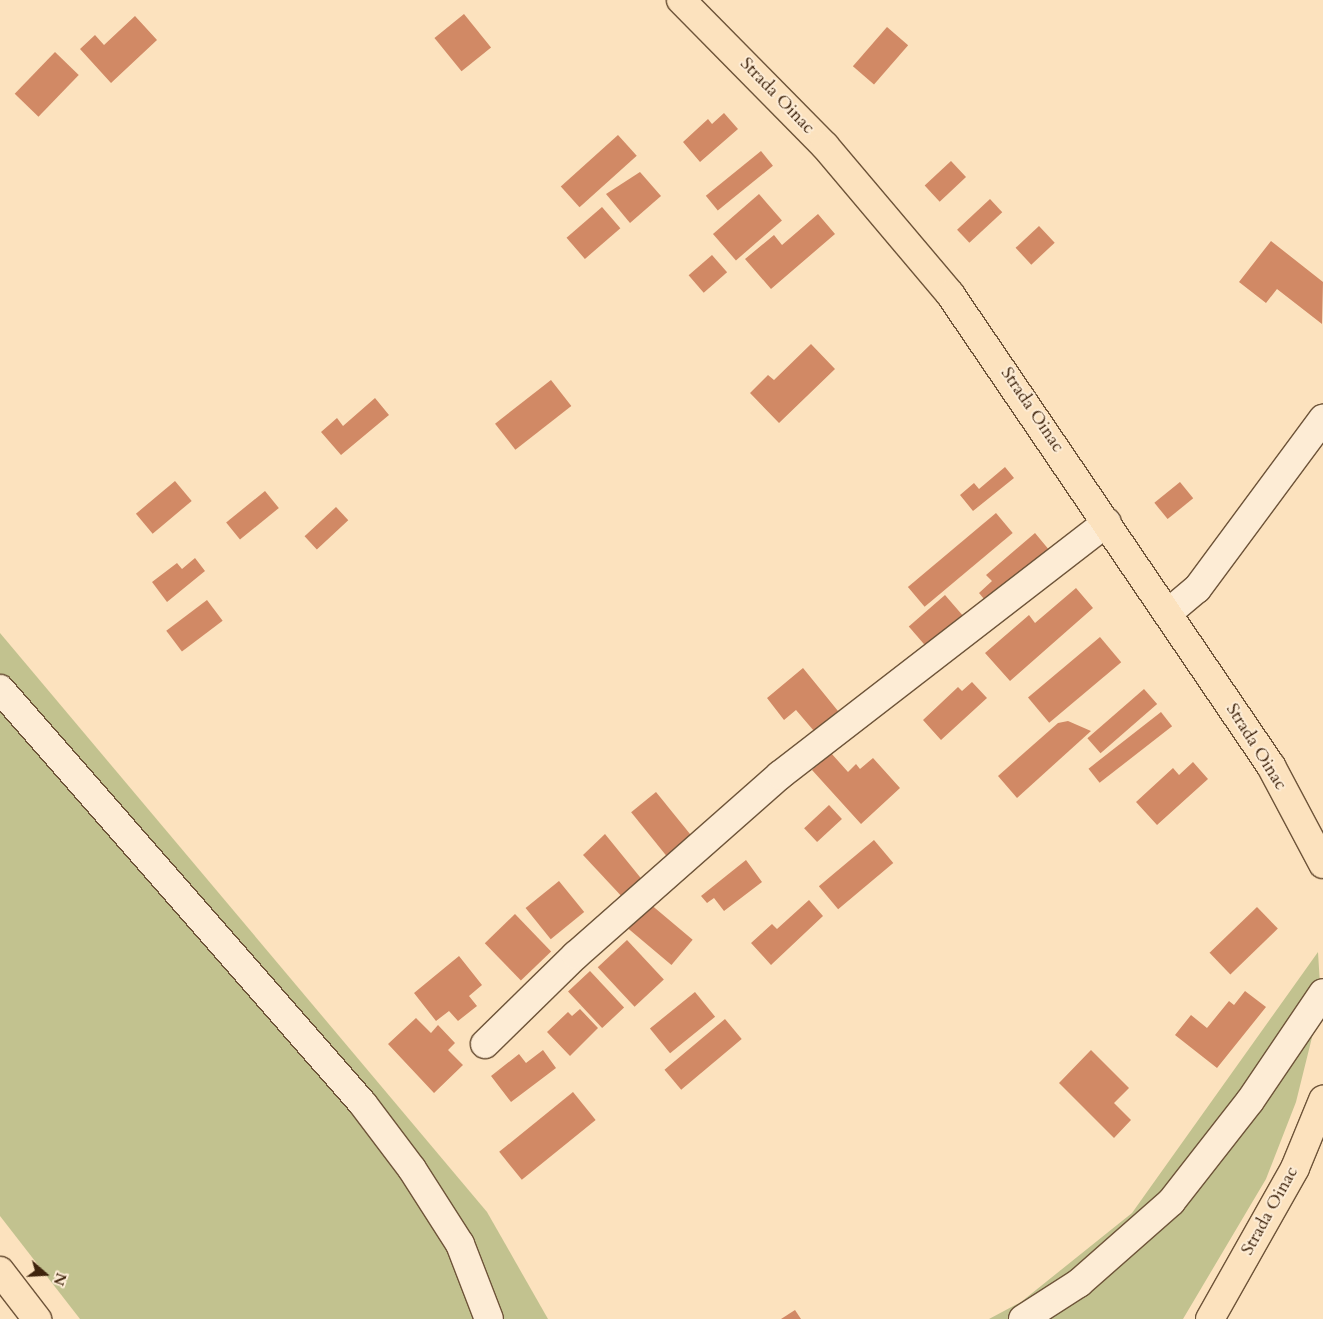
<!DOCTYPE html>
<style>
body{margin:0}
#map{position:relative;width:1323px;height:1319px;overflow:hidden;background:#fce2be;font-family:Cardo,serif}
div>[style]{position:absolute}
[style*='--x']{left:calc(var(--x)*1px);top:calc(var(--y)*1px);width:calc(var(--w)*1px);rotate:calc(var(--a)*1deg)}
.green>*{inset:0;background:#c2c28f}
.building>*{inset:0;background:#d18965;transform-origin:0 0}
.roads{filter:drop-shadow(1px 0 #6e5439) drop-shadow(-1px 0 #6e5439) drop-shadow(0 1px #6e5439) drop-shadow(0 -1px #6e5439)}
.minor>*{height:28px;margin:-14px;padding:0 14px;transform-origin:14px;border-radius:14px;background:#fdecd5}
.major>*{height:28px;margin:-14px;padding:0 14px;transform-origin:14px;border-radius:14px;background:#fce2be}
.highway>*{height:28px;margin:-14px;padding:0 14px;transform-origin:14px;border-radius:14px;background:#fce2be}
span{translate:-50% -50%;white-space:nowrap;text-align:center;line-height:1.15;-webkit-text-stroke:4px #fdecd5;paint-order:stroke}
.street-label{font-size:18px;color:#3f240d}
.north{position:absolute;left:20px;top:1249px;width:50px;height:50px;-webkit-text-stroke:4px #fdecd5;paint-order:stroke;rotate:109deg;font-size:14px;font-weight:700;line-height:20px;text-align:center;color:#3f240d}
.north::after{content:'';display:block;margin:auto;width:18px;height:22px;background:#3f240d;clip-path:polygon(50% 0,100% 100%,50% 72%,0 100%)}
</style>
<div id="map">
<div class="green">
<div style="clip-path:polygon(0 633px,487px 1212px,548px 1319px,80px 1319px,0 1216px)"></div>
<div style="clip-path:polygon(1318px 952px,1321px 1001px,1296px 1102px,1266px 1179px,1183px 1319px,989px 1319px,1021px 1302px,1132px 1213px)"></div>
</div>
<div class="building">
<div style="left:464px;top:14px;width:43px;height:38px;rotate:51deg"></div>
<div style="clip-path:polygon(135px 16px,157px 40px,111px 83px,80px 49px,95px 35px,104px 45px)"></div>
<div style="left:887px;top:27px;width:28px;height:52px;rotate:41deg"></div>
<div style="left:55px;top:52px;width:33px;height:58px;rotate:44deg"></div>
<div style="clip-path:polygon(724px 113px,738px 129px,700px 162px,683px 142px,708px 119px,712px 124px)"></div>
<div style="left:618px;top:135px;width:28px;height:77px;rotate:48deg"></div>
<div style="left:761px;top:151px;width:19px;height:71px;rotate:51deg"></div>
<div style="left:951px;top:161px;width:22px;height:36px;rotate:47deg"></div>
<div style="clip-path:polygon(640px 172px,661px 196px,630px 223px,606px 194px)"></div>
<div style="left:759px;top:194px;width:35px;height:61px;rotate:49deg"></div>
<div style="left:990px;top:199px;width:18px;height:45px;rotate:47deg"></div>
<div style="left:602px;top:207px;width:28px;height:47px;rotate:49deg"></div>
<div style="clip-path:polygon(818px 214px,835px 234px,771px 289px,745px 259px,774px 235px,782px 245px)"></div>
<div style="left:1039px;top:226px;width:23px;height:32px;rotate:47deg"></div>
<div style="clip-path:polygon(1271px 241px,1323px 282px,1322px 324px,1277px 289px,1266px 303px,1239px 282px)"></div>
<div style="left:712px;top:255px;width:23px;height:31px;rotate:49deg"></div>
<div style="clip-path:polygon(811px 344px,835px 369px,779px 423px,750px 393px,768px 375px,774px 380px)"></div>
<div style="left:551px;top:380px;width:33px;height:71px;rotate:52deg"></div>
<div style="clip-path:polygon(375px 398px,389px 415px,341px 455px,321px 432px,337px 418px,343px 426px)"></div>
<div style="clip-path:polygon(1005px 467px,1014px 478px,973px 511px,960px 495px,974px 483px,979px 489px)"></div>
<div style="left:175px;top:481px;width:26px;height:51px;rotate:50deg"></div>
<div style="left:1180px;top:482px;width:21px;height:33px;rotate:51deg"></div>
<div style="left:265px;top:491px;width:22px;height:50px;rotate:51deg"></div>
<div style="left:336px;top:507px;width:18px;height:43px;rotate:47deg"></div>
<div style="left:996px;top:513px;width:26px;height:115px;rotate:50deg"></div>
<div style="clip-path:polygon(1035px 533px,1050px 551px,989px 605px,979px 593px,992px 581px,986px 575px)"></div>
<div style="clip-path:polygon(195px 558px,205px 571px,167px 602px,152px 582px,177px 563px,182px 569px)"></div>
<div style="clip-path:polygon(1076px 588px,1093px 608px,1010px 681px,985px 653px,1029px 615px,1035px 623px)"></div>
<div style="left:945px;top:595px;width:29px;height:48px;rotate:49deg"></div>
<div style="left:207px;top:600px;width:26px;height:51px;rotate:53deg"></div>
<div style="left:1100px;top:637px;width:33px;height:94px;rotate:50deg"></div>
<div style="clip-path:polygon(803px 668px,838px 711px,814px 731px,796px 710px,784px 720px,767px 698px)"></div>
<div style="clip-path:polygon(972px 682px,987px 698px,941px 740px,923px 720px,958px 687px,962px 691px)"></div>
<div style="left:1144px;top:689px;width:20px;height:75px;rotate:49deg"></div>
<div style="left:1161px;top:712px;width:18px;height:92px;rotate:52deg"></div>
<div style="clip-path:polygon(1068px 721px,1091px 731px,1017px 798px,998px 776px,1058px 723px)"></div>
<div style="clip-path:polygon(831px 753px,848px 772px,856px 764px,860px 769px,873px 758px,900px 788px,861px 824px,812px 770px)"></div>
<div style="clip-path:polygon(1193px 762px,1208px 779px,1157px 825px,1136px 802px,1173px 768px,1179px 775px)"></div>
<div style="left:656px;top:792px;width:56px;height:32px;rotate:51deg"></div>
<div style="left:829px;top:805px;width:19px;height:34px;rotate:47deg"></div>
<div style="clip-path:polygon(605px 834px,644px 882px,625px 900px,583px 855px)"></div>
<div style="left:874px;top:840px;width:30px;height:72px;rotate:50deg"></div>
<div style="clip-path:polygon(746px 860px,762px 882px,724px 911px,714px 898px,707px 903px,701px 896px)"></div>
<div style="left:559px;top:881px;width:40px;height:43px;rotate:51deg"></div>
<div style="clip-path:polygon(809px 900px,823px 916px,771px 965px,751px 943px,772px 924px,777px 929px)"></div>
<div style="left:649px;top:903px;width:57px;height:33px;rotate:40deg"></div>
<div style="left:1257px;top:907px;width:30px;height:66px;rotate:46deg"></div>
<div style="left:515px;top:914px;width:52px;height:42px;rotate:46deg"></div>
<div style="left:627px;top:940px;width:54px;height:40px;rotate:47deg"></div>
<div style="clip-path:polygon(459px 956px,482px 985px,469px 996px,477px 1006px,458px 1021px,449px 1011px,436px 1021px,414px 993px)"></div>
<div style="left:590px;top:971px;width:50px;height:30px;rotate:47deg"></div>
<div style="clip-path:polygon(1245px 991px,1266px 1007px,1217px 1068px,1175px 1035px,1191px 1015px,1207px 1028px,1229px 1001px,1234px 1005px)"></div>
<div style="left:695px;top:992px;width:32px;height:58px;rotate:51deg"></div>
<div style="clip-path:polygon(580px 1009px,598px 1028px,570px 1056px,547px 1032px,568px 1012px,572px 1016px)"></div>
<div style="clip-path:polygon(416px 1018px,431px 1033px,438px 1025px,455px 1043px,448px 1050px,463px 1065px,434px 1093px,388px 1044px)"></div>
<div style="left:725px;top:1019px;width:26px;height:79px;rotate:50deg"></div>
<div style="clip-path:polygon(543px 1050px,556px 1068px,511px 1102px,491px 1076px,519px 1054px,526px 1063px)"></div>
<div style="clip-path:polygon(1091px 1050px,1129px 1088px,1114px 1103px,1131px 1120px,1114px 1138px,1059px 1083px)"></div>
<div style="left:573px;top:1092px;width:36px;height:95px;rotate:51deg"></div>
<div style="clip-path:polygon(795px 1310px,801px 1319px,781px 1319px)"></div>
</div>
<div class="roads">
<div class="minor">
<div style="--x:1168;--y:613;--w:38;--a:-40"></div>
<div style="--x:1197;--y:589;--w:212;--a:-53.5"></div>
<div style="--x:0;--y:689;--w:551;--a:48.82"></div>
<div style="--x:363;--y:1104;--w:81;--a:53"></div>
<div style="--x:412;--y:1169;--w:89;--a:57.4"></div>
<div style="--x:460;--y:1244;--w:80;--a:68.9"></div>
<div style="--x:485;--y:1044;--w:127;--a:-44.4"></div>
<div style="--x:576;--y:955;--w:272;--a:-41.4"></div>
<div style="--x:780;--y:775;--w:413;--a:-37.7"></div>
<div style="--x:1023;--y:1319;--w:67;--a:-32.7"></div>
<div style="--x:1079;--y:1283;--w:123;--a:-41.4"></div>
<div style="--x:1171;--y:1202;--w:128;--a:-52"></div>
<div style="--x:1250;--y:1101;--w:130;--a:-55.9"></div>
</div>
<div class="major">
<div style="--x:681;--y:0;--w:205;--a:45.4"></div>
<div style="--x:825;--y:146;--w:194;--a:49.8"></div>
<div style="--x:950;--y:294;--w:571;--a:55.78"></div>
<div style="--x:1271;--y:766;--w:111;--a:62"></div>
<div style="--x:1210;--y:1319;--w:173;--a:-60.6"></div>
<div style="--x:1295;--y:1168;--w:74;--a:-67.6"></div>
</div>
<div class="highway">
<div style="--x:0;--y:1271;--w:61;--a:52.4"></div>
</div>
</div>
<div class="street-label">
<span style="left:777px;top:96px;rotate:46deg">Strada Oinac</span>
<span style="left:1032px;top:410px;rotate:56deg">Strada Oinac</span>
<span style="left:1256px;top:747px;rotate:58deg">Strada Oinac</span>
<span style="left:1270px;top:1211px;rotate:-61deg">Strada Oinac</span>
</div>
<div class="north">N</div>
</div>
